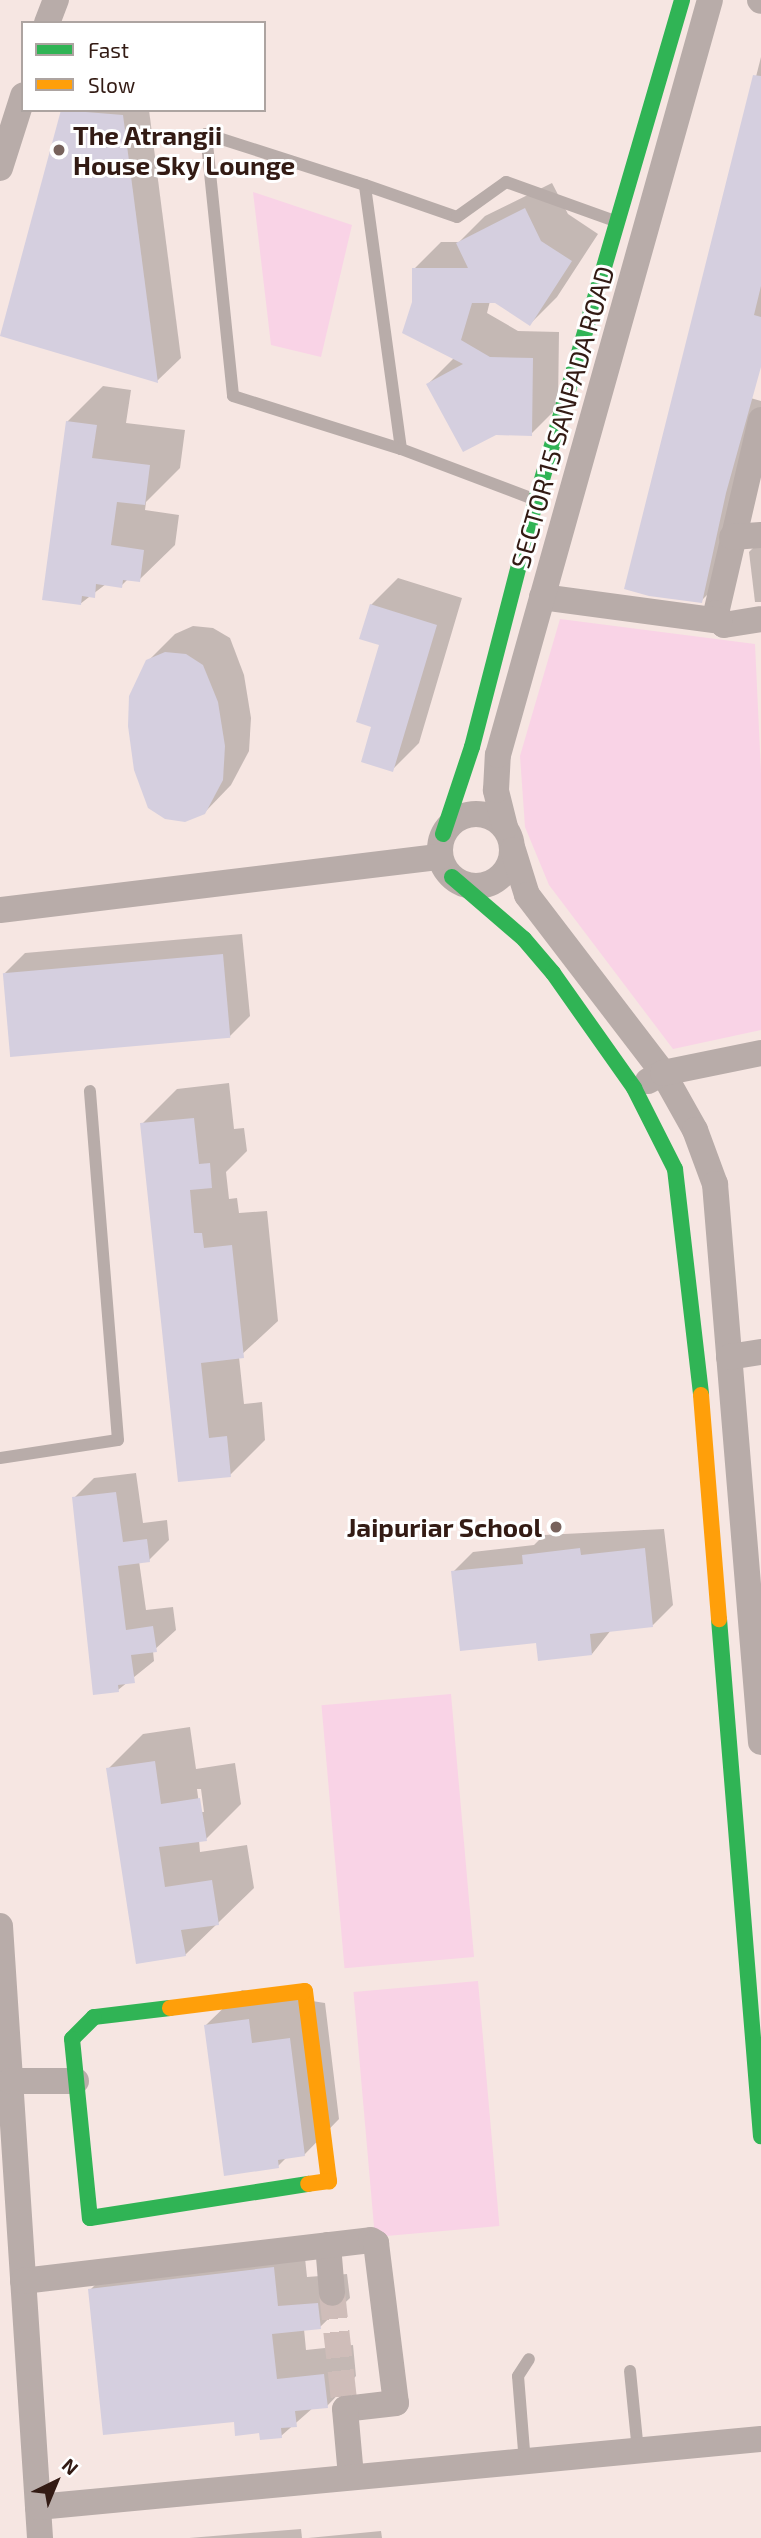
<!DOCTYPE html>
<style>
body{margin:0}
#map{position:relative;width:761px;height:2538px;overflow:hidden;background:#f6e6e2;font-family:"Exo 2",sans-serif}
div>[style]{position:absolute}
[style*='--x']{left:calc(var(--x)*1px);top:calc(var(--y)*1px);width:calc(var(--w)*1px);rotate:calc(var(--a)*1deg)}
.green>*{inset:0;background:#f9d3e6;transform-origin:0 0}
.shadow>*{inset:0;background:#0003}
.building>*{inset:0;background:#d5cfdf;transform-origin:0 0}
.street-tunnel>*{height:26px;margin-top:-13px;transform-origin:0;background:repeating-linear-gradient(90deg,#cfbdb9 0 26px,transparent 0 39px)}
.lane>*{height:12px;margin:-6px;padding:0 6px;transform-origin:6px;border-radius:6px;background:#b8aca9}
.street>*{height:26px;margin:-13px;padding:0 13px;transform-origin:13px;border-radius:13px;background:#b8aca9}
.street>.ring{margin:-13px;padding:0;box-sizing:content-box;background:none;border:26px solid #b8aca9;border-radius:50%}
.fast>*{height:16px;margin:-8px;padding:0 8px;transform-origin:8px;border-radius:8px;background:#30b455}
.slow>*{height:16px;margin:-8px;padding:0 8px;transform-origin:8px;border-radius:8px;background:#ff9f0a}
.dots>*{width:19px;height:19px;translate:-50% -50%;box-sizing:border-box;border:4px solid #fff;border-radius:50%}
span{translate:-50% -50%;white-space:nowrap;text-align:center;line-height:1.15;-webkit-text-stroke:6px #fff;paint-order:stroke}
.poi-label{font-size:26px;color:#331b14;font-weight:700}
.left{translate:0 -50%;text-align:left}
.right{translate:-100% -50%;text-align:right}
.street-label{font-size:26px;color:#331b14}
.legend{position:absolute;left:21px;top:21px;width:245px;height:91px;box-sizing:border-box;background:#fff;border:2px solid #ada4a1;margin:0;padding:9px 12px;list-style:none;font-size:21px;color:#331b14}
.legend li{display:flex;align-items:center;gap:14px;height:35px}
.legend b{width:35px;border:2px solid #ada4a1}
.north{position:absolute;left:21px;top:2447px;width:70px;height:70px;-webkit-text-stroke:5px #fff;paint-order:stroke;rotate:43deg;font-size:19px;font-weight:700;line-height:28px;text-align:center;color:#331b14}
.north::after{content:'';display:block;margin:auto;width:24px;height:32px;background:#331b14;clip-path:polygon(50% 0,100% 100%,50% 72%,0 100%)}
</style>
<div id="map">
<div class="green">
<div style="clip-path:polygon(253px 192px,352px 225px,321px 357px,271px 345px)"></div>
<div style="clip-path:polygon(560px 619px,755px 644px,761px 773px,761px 1030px,673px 1049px,549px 885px,525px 827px,520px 756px)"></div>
<div style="left:451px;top:1694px;width:264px;height:130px;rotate:85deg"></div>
<div style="left:478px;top:1981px;width:246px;height:125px;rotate:85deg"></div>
</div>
<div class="shadow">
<div style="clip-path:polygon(761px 57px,761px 340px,747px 397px,761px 401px,761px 411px,721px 581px,701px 601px,626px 588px)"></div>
<div style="clip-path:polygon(63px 110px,149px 110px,181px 358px,157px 381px)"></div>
<div style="clip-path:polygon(552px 183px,568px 214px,598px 234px,557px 297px,530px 324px,496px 301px,490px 301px,487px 313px,518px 331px,559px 332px,558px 407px,531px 434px,428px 384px,455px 357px,414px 302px,414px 269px,441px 242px,459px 242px,485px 216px)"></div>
<div style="clip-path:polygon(103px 386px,131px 390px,126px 423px,185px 430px,180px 468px,146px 502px,145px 510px,179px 515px,175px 545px,139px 580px,128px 579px,121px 586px,106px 584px,80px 604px,67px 422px)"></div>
<div style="clip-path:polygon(761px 540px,761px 602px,755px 602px,749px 552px)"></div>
<div style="clip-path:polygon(398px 578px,462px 598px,419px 743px,392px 770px,381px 644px,371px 605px)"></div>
<div style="clip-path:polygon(193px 626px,213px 628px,230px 638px,244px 675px,251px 718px,249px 751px,231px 785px,204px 813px,148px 661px,175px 634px)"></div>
<div style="clip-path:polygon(242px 934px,250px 1016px,230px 1036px,4px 974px,25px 953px)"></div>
<div style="clip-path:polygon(229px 1083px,234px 1129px,244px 1128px,247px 1151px,226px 1172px,229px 1199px,237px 1198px,239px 1213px,267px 1211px,278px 1321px,239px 1357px,244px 1404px,262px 1402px,265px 1440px,230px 1475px,179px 1480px,142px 1124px,177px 1089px)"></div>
<div style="clip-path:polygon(136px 1473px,143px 1523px,167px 1520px,169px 1540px,149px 1560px,139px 1561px,146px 1610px,173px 1607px,176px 1630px,153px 1651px,154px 1661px,118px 1690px,74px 1498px,94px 1478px)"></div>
<div style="clip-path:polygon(664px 1529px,673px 1605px,653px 1625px,611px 1630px,592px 1654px,537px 1642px,453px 1572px,473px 1552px,534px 1545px,544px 1535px)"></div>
<div style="clip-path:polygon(evenodd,190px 1727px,196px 1769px,235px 1763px,241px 1804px,206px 1839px,199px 1840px,200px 1852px,247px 1845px,254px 1888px,185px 1955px,108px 1769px,143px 1734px,190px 1727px,197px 1789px,201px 1789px,204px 1812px,200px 1812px,197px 1789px)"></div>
<div style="clip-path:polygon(242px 1990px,325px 2003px,339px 2119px,304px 2155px,287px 2157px,278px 2166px,206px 2025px)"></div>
<div style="clip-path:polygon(303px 2239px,307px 2277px,347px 2274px,350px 2298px,320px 2327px,304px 2329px,306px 2350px,353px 2345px,356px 2376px,327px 2406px,314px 2407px,281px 2436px,235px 2420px,90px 2290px,120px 2260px)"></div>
<div style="clip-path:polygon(301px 2529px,302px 2538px,189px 2538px)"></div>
<div style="clip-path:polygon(381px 2531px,382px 2538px,308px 2538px)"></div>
</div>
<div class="building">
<div style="clip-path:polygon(753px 75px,761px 76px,761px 286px,754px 315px,761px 317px,761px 367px,726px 493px,702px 603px,649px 596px,624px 589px)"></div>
<div style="clip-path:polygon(61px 110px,123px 115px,158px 383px,0 336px)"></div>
<div style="clip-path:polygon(525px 208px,541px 241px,572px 261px,530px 326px,495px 303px,472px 303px,461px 340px,490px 357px,533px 358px,532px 436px,496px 435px,463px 452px,426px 384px,463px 364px,402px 333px,412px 302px,412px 268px,468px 268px,456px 243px)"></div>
<div style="clip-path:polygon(66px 421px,97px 425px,92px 458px,150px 465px,145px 505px,117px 502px,111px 545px,144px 550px,140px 582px,123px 580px,122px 588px,96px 584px,95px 598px,82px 596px,81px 605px,42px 600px)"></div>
<div style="clip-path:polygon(370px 604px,437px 625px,393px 772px,361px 762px,371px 727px,356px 722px,379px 645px,359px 639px)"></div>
<div style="clip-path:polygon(165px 652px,186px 654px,203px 665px,218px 702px,225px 746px,223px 780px,205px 814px,185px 822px,165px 819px,148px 808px,134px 770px,128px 726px,129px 696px,146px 660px)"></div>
<div style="left:223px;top:954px;width:84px;height:221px;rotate:85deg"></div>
<div style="clip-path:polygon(194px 1118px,199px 1164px,210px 1163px,212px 1188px,190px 1190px,194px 1233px,202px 1233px,204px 1248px,232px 1245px,244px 1358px,201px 1363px,209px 1438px,227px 1436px,231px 1477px,178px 1482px,140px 1123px)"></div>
<div style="clip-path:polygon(116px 1492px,123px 1542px,147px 1539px,150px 1562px,118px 1566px,126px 1630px,153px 1626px,157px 1652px,131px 1655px,135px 1683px,118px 1685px,119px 1692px,93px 1695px,72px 1497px)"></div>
<div style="clip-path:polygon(580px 1548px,581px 1555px,645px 1548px,653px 1627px,590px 1634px,592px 1655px,538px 1661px,536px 1643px,460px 1651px,451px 1571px,523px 1564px,522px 1555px)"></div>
<div style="clip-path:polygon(155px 1761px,161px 1804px,200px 1798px,207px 1841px,159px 1847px,165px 1887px,212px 1880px,219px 1925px,181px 1930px,186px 1956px,136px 1964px,106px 1768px)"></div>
<div style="clip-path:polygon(249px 2019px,252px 2043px,290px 2038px,305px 2156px,278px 2160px,279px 2168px,224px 2176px,204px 2025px)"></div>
<div style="clip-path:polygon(274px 2267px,278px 2306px,318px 2303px,321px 2329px,272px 2334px,277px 2379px,324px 2374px,328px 2408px,295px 2411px,297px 2427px,281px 2428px,282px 2438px,260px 2440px,259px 2433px,235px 2436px,234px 2422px,103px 2435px,88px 2289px)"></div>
</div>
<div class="street-tunnel">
<div style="--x:332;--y:2293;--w:117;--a:83.6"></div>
</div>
<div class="lane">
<div style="--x:365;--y:185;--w:97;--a:19.2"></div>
<div style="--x:457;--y:217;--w:60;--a:-35.5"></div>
<div style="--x:506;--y:182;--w:116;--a:19.7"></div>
<div style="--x:401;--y:449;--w:266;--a:-97.8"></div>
<div style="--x:365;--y:185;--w:167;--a:-162.2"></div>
<div style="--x:206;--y:134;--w:263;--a:84.1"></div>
<div style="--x:233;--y:396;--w:176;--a:17.5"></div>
<div style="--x:401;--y:449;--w:141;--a:20.7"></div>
<div style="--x:0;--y:1458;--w:119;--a:-8.7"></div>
<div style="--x:118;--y:1440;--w:350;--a:-94.6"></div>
<div style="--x:630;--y:2371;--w:80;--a:84.3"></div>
<div style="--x:525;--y:2463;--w:87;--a:-94.6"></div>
<div style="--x:518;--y:2376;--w:20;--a:-57"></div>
</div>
<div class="street">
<div style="--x:760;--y:0;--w:1;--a:45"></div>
<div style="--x:47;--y:23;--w:25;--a:-69"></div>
<div style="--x:0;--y:168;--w:76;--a:-72.3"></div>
<div style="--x:761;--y:420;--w:198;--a:103.1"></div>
<div style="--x:716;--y:613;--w:14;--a:56"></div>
<div style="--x:724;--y:625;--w:37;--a:-9"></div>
<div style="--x:732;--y:537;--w:29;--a:-4"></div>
<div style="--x:542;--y:597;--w:179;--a:7.7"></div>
<div class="ring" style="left:440px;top:814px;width:46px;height:46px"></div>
<div style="--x:505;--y:827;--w:38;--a:-104"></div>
<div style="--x:496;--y:790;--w:35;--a:-87"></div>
<div style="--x:498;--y:755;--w:784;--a:-74.32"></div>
<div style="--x:513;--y:850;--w:47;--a:72.7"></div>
<div style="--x:527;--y:895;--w:224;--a:52.6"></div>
<div style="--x:663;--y:1073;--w:65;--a:60.7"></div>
<div style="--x:695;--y:1130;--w:58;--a:69.7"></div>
<div style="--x:715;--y:1184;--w:560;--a:85.29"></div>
<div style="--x:0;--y:910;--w:443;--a:-6.9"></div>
<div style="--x:648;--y:1081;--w:17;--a:-28"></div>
<div style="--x:663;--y:1073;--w:100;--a:-11.5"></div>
<div style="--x:729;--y:1357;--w:32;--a:-9"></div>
<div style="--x:0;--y:1926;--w:613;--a:86.26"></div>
<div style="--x:10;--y:2081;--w:66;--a:0"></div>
<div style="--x:328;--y:2245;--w:48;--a:85.2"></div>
<div style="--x:23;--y:2281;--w:350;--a:-6.7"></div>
<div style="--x:371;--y:2240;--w:6;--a:31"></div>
<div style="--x:376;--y:2243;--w:161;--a:82.9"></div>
<div style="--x:396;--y:2403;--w:51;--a:173.3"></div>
<div style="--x:345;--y:2409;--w:67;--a:84.9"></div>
<div style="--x:38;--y:2507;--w:726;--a:-5.37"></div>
</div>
<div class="fast">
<div style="--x:443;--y:834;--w:92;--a:-71.6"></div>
<div style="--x:472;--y:747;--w:255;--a:-75.5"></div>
<div style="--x:536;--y:500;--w:521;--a:-73.72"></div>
<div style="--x:452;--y:877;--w:95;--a:40.7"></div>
<div style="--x:524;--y:939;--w:45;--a:49.5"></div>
<div style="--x:553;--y:973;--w:141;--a:54.8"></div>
<div style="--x:634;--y:1088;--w:91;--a:63.2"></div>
<div style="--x:675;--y:1169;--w:227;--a:83.4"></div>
<div style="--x:719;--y:1619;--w:519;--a:85.36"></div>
<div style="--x:170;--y:2008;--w:77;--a:173.2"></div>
<div style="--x:94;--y:2017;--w:31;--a:135"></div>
<div style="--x:72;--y:2039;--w:180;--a:84.3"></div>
<div style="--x:90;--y:2218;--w:221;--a:-8.9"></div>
</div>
<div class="slow">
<div style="--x:701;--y:1395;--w:225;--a:85.4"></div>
<div style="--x:305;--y:1991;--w:192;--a:82.8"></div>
<div style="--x:329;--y:2181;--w:21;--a:172"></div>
<div style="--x:170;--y:2008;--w:136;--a:-7.2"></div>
</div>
<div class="dots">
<div style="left:59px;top:150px;background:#77625c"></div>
<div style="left:556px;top:1527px;background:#77625c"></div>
</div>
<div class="poi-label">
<span class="left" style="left:73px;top:150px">The Atrangii<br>House Sky Lounge</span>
<span class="right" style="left:542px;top:1527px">Jaipuriar School</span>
</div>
<div class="street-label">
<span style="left:562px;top:417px;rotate:-74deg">SECTOR 15 SANPADA ROAD</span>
</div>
<ul class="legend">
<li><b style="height:9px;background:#30b455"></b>Fast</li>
<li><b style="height:9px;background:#ff9f0a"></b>Slow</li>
</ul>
<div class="north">N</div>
</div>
